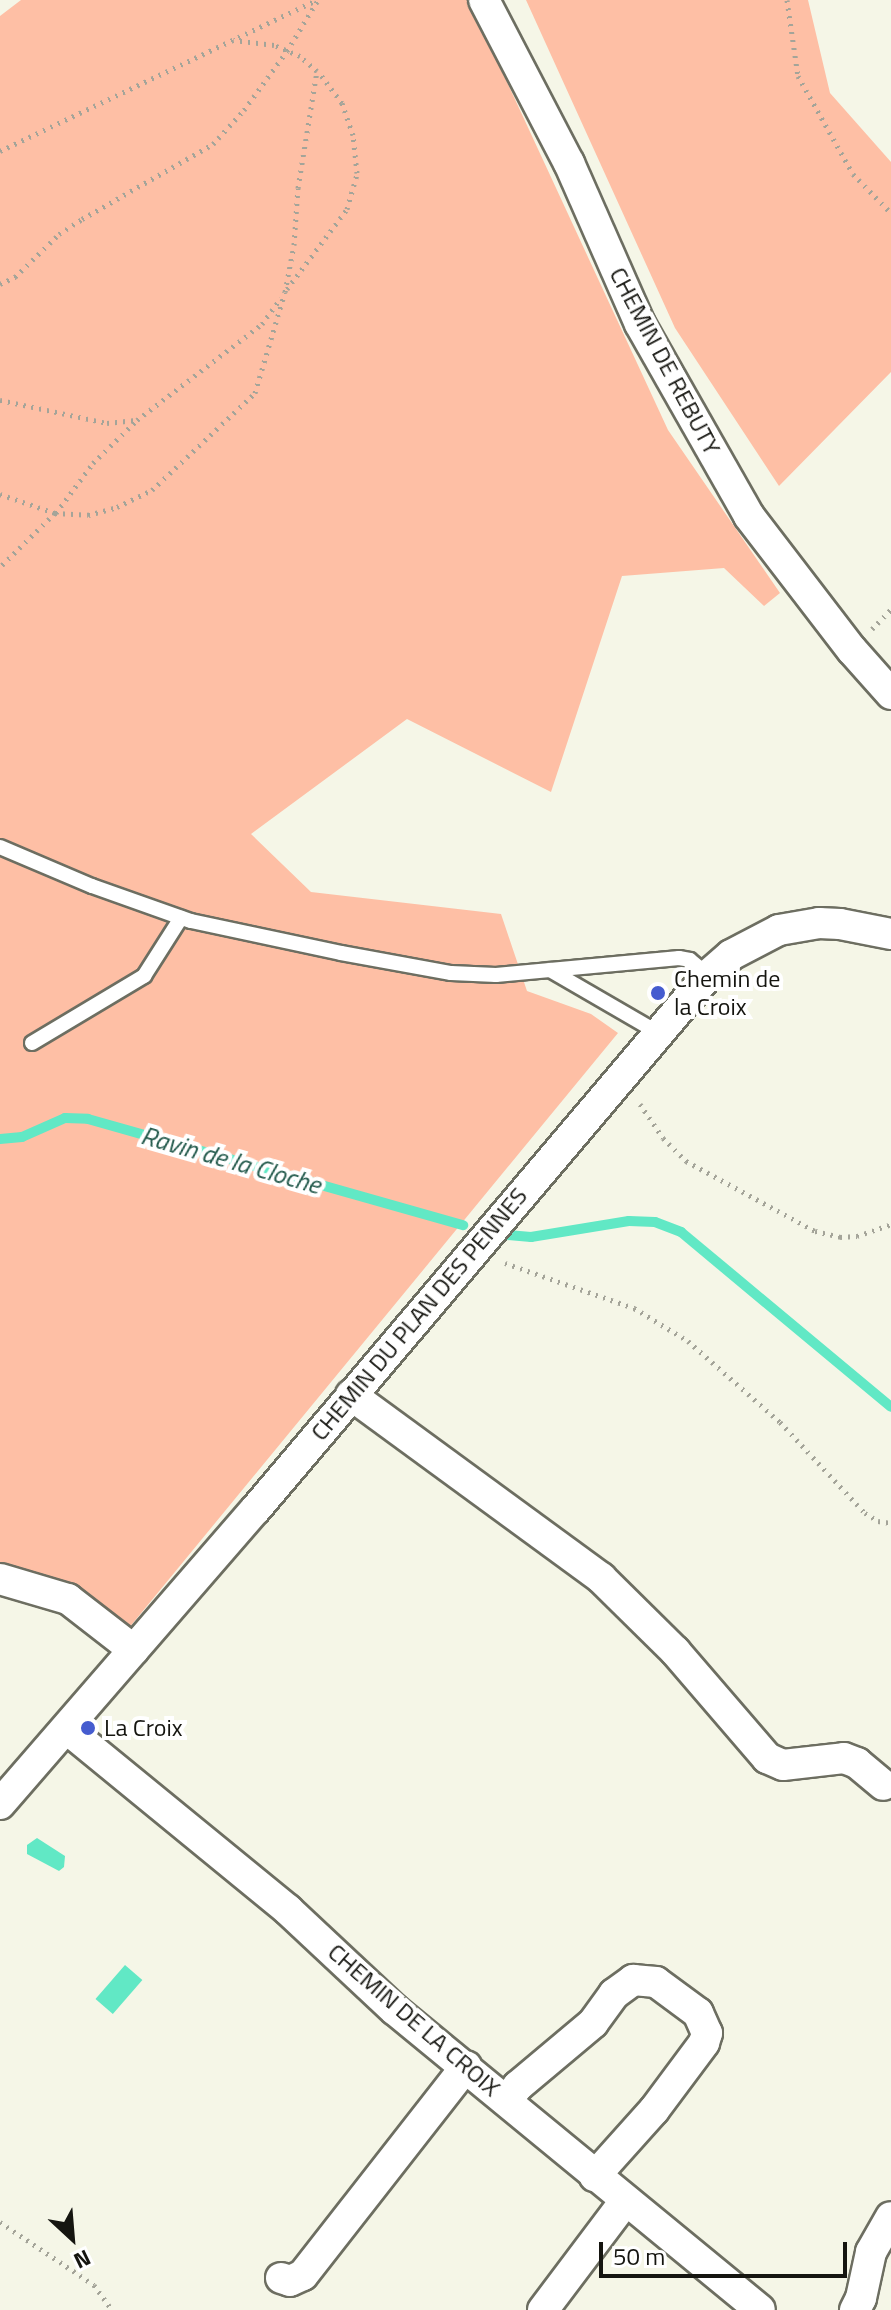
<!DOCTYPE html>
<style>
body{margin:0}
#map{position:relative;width:891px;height:2310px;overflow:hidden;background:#f5f6e7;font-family:"Titillium Web",sans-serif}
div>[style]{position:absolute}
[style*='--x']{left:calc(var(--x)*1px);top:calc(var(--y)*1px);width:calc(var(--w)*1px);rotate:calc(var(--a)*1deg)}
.green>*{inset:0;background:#febfa5}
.water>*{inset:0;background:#61e8c5;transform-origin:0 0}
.stream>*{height:10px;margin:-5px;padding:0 5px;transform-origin:5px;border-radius:5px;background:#61e8c5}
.path>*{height:5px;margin-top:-2.5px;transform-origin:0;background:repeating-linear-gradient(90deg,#a4a499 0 2px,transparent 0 8px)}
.roads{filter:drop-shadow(2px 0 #6d6e61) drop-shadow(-2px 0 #6d6e61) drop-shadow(0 2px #6d6e61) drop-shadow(0 -2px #6d6e61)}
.lane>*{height:14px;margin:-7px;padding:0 7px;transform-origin:7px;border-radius:7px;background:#fff}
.street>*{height:30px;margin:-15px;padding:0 15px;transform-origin:15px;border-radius:15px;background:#fff}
.dots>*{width:22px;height:22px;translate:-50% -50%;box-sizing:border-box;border:4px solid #fff;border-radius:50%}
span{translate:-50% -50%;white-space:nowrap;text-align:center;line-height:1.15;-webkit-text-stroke:8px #fff;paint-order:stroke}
.street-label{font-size:24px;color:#151510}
.poi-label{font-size:24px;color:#151510}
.left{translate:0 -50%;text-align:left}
.water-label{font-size:26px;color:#22594b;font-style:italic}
.north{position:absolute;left:32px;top:2198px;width:80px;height:80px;-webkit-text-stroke:6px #fff;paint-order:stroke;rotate:154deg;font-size:22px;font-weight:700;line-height:32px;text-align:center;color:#151510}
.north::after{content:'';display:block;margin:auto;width:28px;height:36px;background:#151510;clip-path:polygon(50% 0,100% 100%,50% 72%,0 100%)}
.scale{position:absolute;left:599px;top:2242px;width:248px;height:36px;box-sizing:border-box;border:4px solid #151510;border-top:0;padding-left:10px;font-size:24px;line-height:28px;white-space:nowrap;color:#151510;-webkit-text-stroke:6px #fff;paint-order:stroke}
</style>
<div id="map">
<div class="green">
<div style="clip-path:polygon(21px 0,469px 0,668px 430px,780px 593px,764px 606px,724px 568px,622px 576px,551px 792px,407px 719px,251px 834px,311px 892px,501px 914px,527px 991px,591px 1014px,618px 1033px,128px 1629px,13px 1567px,0 1584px,0 16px)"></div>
<div style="clip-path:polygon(526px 0,808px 0,830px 93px,891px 162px,891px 372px,779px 486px,675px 328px)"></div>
</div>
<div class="water">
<div style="clip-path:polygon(37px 1838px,65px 1856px,64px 1867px,59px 1871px,27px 1854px,27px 1845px)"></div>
<div style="left:125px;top:1965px;width:23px;height:45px;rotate:41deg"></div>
</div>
<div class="stream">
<div style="--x:0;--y:1139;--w:22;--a:-5"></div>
<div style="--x:22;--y:1137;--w:47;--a:-23.8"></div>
<div style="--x:65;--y:1118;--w:23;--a:2"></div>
<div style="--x:88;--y:1119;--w:390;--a:15.8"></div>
<div style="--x:507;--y:1235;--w:24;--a:5"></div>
<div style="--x:531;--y:1237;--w:99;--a:-9.3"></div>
<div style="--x:629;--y:1221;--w:26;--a:2"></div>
<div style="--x:655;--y:1222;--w:28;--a:21"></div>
<div style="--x:681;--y:1232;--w:273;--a:39.8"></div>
</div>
<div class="path">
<div style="--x:787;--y:0;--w:77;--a:81.8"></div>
<div style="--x:798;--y:76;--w:112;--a:60.7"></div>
<div style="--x:853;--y:174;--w:54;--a:45.7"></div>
<div style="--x:0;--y:151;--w:351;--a:-25.5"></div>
<div style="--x:0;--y:284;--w:17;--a:-25"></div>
<div style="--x:15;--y:277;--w:62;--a:-44.3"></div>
<div style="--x:59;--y:234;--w:27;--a:-33"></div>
<div style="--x:82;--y:219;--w:151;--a:-29.8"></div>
<div style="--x:213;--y:144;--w:46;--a:-47.6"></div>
<div style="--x:244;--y:110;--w:73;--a:-53.9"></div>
<div style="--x:287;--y:51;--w:60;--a:-58.7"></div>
<div style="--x:287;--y:289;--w:100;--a:-53.1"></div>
<div style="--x:347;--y:209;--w:37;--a:-74"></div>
<div style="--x:357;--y:173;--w:38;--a:-96"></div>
<div style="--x:353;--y:135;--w:34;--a:-109"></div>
<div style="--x:342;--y:103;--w:40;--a:-127"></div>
<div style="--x:0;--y:400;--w:109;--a:12.1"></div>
<div style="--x:107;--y:423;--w:29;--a:-6"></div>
<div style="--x:0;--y:494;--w:58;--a:19.1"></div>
<div style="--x:55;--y:513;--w:77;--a:135.5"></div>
<div style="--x:55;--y:513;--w:33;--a:3"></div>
<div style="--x:88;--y:515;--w:30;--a:-15"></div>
<div style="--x:117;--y:507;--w:39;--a:-26"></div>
<div style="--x:152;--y:490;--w:141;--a:-43.3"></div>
<div style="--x:255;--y:393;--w:105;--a:-73.5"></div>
<div style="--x:285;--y:292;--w:48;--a:-79.2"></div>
<div style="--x:294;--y:245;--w:57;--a:-86"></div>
<div style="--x:298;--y:188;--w:119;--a:-80.8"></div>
<div style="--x:317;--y:71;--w:23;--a:-139"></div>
<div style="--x:300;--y:56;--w:28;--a:-157"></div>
<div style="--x:274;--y:45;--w:41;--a:-173"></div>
<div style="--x:56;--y:513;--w:62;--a:-53.5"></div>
<div style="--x:93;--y:463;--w:62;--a:-44.3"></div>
<div style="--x:137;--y:420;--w:158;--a:-37.5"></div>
<div style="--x:262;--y:324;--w:32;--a:-54"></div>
<div style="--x:872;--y:629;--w:28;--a:-46"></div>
<div style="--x:640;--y:1104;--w:41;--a:55.9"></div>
<div style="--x:663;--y:1138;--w:33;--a:45"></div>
<div style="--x:686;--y:1161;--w:147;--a:28.5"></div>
<div style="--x:815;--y:1231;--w:26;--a:13"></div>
<div style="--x:840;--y:1237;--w:17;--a:-3"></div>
<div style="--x:857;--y:1236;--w:36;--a:-19"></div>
<div style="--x:505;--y:1263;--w:137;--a:19.2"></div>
<div style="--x:634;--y:1308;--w:63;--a:31.4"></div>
<div style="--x:688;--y:1341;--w:123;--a:41.4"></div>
<div style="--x:780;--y:1422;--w:125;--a:47"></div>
<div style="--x:865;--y:1513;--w:15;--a:32"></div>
<div style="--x:878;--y:1521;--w:13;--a:9"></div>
<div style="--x:0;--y:2222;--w:113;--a:33.8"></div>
<div style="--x:94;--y:2285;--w:31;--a:54"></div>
</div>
<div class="roads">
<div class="lane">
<div style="--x:0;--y:847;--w:100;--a:23"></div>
<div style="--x:92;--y:886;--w:105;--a:19.5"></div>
<div style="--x:191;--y:921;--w:153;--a:12"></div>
<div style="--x:341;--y:953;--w:112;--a:10.3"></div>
<div style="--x:451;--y:973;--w:45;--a:2.5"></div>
<div style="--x:496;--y:975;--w:184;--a:-5.3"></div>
<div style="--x:679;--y:958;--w:11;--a:10"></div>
<div style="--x:690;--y:960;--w:23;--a:40"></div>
<div style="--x:550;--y:970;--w:124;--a:30.1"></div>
<div style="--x:32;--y:1043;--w:131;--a:-30.9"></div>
<div style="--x:144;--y:976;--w:69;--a:-57.5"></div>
</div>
<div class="street">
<div style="--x:484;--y:0;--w:184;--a:62.5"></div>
<div style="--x:569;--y:163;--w:176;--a:66.2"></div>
<div style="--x:640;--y:324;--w:221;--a:60.4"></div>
<div style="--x:749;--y:516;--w:169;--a:52.5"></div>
<div style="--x:852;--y:650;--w:59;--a:48.4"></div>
<div style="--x:351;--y:1395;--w:310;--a:36.2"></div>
<div style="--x:601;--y:1578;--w:104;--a:44.6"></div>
<div style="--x:675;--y:1651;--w:141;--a:49.3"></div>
<div style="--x:767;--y:1758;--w:17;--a:24"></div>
<div style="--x:783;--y:1765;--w:61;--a:-6.5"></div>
<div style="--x:844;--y:1758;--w:14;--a:21"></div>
<div style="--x:857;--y:1763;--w:34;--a:40"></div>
<div style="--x:0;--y:1579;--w:71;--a:16.4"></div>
<div style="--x:68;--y:1599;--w:83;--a:37.7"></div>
<div style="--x:67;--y:1729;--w:286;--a:39.3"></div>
<div style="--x:288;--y:1910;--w:146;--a:43.1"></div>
<div style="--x:395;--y:2010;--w:472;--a:39.4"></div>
<div style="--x:0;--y:1804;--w:389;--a:-49.1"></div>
<div style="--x:255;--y:1510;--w:701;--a:-49.74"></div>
<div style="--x:708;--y:975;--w:30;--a:-41"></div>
<div style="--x:731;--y:955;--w:54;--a:-27.5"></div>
<div style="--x:779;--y:930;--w:41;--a:-9.9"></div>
<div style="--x:819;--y:923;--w:21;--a:3"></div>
<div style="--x:840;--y:924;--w:52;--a:11.1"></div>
<div style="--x:507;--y:2100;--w:18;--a:-52"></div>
<div style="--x:518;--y:2086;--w:98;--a:-40"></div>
<div style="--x:593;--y:2023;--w:36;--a:-54"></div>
<div style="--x:614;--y:1994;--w:24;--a:-36"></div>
<div style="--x:633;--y:1980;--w:23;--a:5"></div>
<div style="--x:656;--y:1982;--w:52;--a:36.4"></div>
<div style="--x:698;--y:2013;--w:22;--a:66"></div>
<div style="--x:707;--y:2033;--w:10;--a:107"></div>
<div style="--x:704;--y:2043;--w:84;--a:126.7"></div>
<div style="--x:654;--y:2110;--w:89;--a:131.8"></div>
<div style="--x:281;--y:2278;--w:9;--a:18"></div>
<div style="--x:290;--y:2281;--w:14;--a:-25"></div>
<div style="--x:303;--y:2275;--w:265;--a:-52"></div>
<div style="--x:543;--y:2310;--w:136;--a:-53"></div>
<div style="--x:855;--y:2310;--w:13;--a:-63"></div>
<div style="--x:861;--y:2298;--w:47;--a:-77.7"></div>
<div style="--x:871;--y:2252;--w:40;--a:-60.3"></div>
</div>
</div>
<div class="dots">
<div style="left:658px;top:993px;background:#455ccf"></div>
<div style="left:88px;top:1728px;background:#455ccf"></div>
</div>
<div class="street-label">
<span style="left:665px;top:361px;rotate:62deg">CHEMIN DE REBUTY</span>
<span style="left:419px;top:1314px;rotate:-50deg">CHEMIN DU PLAN DES PENNES</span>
<span style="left:414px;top:2020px;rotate:41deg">CHEMIN DE LA CROIX</span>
</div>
<div class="poi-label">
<span class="left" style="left:674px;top:993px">Chemin de<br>la Croix</span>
<span class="left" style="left:104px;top:1728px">La Croix</span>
</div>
<div class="water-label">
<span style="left:231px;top:1160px;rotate:16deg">Ravin de la Cloche</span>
</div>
<div class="north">N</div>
<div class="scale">50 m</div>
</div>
